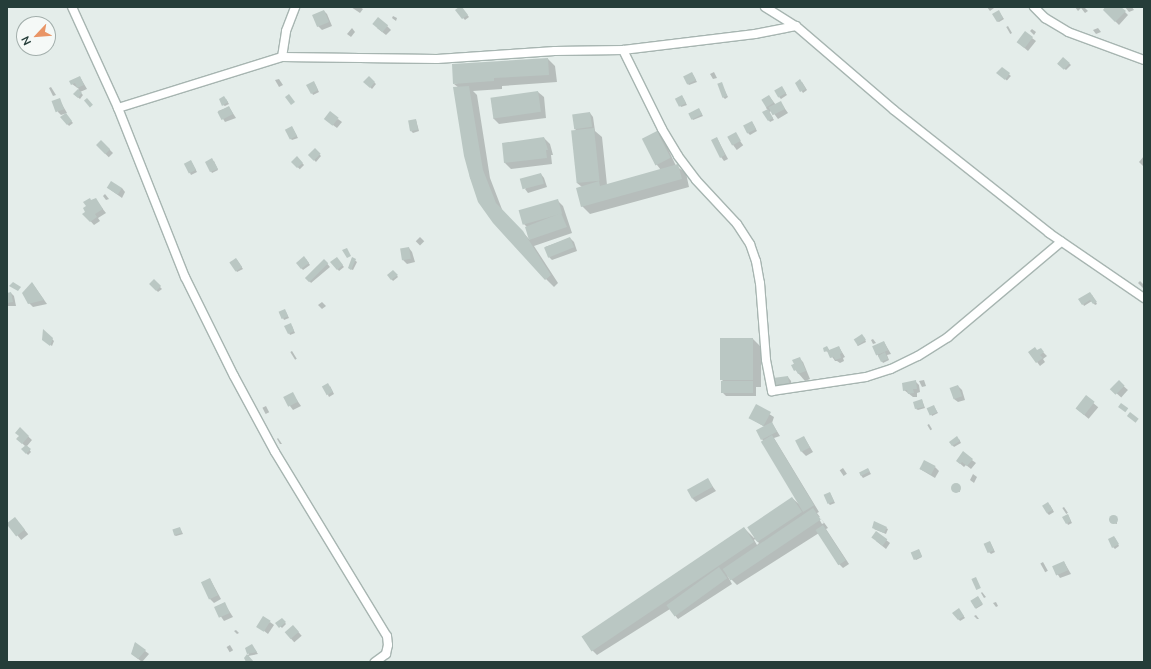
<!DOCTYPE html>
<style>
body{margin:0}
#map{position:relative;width:1151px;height:669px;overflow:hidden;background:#e4edea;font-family:Mulish,sans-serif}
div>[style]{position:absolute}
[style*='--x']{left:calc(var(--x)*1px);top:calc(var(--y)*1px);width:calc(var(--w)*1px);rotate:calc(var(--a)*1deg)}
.shadow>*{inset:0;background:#0003;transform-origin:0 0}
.building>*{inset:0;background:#bac7c3;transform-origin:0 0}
.round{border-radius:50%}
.roads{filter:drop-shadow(1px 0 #a7b5b1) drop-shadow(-1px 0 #a7b5b1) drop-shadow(0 1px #a7b5b1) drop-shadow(0 -1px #a7b5b1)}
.minor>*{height:8px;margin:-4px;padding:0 4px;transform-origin:4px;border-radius:4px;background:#fff}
span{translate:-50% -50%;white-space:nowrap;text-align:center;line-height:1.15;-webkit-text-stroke:4px #f5f9f7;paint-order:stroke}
.frame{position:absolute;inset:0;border:8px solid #253d39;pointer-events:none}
.north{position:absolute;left:16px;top:16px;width:40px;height:40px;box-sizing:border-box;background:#f5f9f7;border:1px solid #a2aeab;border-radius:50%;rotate:244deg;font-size:11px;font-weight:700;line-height:16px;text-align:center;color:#253d39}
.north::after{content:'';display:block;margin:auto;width:14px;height:18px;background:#e99566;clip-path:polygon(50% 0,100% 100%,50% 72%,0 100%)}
</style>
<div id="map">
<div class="shadow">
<div style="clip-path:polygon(351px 7px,360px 7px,363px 9px,360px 13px)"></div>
<div style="clip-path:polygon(461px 7px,469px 17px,465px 20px,456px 10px)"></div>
<div style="clip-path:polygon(987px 7px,993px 7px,994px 8px,990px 11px)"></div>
<div style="clip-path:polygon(1075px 7px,1084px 7px,1088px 11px,1085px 13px,1081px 8px,1078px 11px)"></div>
<div style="clip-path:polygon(1107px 7px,1120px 7px,1128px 15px,1119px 25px,1104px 10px)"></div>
<div style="clip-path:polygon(1125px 7px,1132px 7px,1134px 10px,1129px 12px)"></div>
<div style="clip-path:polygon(324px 11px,327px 14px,332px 26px,322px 30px,318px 26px,314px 15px)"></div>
<div style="clip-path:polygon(1000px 13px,1004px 19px,999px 22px,997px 21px)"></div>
<div style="clip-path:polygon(393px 16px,397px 18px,396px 21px,392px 18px)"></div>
<div style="clip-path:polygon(387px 26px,391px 30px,386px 35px,377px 28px)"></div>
<div style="left:1008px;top:26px;width:8px;height:2px;rotate:60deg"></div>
<div style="clip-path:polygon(352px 28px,355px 32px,351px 37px,347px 34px)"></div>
<div style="clip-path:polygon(1098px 28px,1101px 32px,1096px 34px,1093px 30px)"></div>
<div style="clip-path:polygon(1032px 29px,1036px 32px,1034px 35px,1030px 31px)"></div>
<div style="clip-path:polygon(1032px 38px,1036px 41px,1028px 51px,1021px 45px)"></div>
<div style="clip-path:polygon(48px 39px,54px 45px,49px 50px,47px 48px)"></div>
<div style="clip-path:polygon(1063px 58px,1071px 65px,1066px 70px,1058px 64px)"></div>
<div style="clip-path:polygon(548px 59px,555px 66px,557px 82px,502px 86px,502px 89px,473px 91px,477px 95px,490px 178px,503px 212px,530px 240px,527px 227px,524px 224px,557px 200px,563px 206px,572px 233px,534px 246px,558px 283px,554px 287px,546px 279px,470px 178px,459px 88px,454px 84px)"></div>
<div style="left:1002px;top:68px;width:12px;height:6px;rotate:42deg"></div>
<div style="clip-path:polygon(714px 72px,717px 78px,713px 79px,710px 74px)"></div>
<div style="clip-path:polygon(692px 73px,697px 82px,689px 85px,688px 84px)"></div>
<div style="clip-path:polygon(80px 77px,87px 89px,80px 92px,83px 95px,80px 99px,74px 94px,79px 89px,72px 84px)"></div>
<div style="clip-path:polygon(369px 78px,376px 84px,372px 89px,365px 82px)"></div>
<div style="clip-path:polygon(279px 79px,283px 85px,279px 87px,275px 80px)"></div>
<div style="clip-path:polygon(802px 82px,807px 90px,803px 93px,796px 83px)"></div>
<div style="clip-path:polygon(721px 83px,728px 97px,725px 99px,723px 97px)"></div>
<div style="clip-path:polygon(315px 84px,319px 92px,313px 95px,312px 93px)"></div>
<div style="clip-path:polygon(51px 87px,56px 95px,53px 96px,49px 88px)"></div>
<div style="clip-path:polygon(783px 89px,787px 95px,781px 99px,779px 97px)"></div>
<div style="clip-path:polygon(538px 92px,544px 97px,546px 118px,499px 124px,493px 118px)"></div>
<div style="clip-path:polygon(682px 96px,687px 105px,681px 107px,676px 99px)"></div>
<div style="clip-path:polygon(769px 96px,776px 105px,781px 103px,788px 113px,778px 119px,772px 111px,769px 112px,774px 120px,770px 122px,764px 112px,768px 110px,766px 108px)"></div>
<div style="clip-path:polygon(59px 99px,67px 113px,61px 115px,58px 112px)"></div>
<div style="clip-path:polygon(226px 99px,229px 104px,225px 106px,223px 105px)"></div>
<div style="clip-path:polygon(229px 107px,236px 118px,225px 122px,218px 111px)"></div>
<div style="clip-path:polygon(699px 109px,703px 116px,693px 120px,689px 114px)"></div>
<div style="clip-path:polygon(590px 113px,593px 117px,595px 131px,602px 137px,607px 185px,661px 170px,657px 165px,657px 132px,663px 138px,676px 166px,686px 173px,689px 187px,590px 214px,582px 206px,582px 187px,577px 183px,577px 131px,574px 128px)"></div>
<div style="clip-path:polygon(67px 116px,73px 123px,69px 126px,62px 117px)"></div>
<div style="clip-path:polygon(338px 119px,342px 122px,337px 128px,329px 122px)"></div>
<div style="clip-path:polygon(416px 120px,419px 131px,413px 133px,411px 131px)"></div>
<div style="clip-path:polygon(752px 122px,757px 131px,750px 135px,748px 133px)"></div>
<div style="clip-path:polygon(292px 127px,298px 138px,292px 140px,291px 139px)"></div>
<div style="left:735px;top:134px;width:14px;height:8px;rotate:54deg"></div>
<div style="clip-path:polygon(544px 138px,550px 144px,553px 155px,551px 155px,552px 164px,511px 169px,505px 163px,503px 144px)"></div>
<div style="clip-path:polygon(717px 138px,728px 159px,724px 161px,721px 157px)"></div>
<div style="left:101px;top:141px;width:17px;height:6px;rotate:45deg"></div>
<div style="clip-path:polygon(315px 150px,321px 156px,316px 162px,309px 155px)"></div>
<div style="clip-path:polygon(1144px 156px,1144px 167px,1139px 162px)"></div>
<div style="left:297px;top:158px;width:10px;height:6px;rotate:45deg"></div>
<div style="clip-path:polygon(191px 161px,197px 172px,191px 175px,190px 173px)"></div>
<div style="clip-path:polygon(214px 161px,218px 170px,212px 173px,206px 163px)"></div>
<div style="clip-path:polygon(541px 174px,544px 178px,547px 187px,528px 193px,525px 189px)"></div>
<div style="clip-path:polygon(108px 188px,122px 188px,125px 192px,122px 198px)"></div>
<div style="clip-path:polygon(105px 194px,109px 199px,106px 200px,103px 196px)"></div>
<div style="clip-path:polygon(95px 199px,106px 213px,98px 218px,100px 221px,94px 225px,84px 214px,92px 201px)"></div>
<div style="left:420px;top:237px;width:6px;height:6px;rotate:45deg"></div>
<div style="clip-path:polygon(570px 238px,574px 242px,577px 251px,552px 260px,549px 257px,545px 247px)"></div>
<div style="clip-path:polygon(409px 248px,412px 252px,415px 262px,407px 264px,403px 260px)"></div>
<div style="clip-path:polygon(306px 259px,310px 265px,303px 270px,297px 263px)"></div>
<div style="clip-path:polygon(353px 259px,357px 262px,353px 270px,350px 269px)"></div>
<div style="clip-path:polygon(237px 260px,243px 269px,237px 272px,230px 262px)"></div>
<div style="clip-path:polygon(324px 260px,330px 267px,311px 283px,308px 279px)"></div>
<div style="clip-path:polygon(338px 260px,344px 267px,339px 271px,332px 262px)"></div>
<div style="clip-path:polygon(395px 273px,398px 277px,393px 281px,388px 275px)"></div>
<div style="clip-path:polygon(154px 281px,162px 289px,158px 292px,151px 284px)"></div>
<div style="clip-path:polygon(1140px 281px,1144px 285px,1144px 289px,1138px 283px)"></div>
<div style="clip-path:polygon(32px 283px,35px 287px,47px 304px,33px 307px,29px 303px)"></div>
<div style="clip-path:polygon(11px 293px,14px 296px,16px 306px,7px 306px,7px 294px)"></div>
<div style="clip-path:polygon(1092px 295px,1097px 304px,1095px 305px,1092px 301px,1084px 306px,1083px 304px)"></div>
<div style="clip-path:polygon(322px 302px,326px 306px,322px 309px,318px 305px)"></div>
<div style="clip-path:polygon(286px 312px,289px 318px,284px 320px,283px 318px)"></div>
<div style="clip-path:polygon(292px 326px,295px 333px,290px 335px,289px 333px)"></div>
<div style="clip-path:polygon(44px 331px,54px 341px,52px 346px,45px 341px)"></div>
<div style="clip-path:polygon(864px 337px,866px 342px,858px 346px,857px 345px)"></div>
<div style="clip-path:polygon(753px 339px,761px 347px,761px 387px,756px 387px,756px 396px,726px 396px,722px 392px,724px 382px,721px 379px)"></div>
<div style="clip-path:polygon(873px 339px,876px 343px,873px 344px,871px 340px)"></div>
<div style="clip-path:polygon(884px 342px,891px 354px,887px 355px,889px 360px,883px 363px,877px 354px)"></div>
<div style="clip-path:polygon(827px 347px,830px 351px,839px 347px,845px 357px,843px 358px,844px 361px,840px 363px,837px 361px,835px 361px,829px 352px,825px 351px)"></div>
<div style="clip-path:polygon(1040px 349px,1047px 356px,1043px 359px,1045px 362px,1040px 366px,1037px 362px,1037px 351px)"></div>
<div style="left:292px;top:351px;width:9px;height:2px;rotate:58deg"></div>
<div style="clip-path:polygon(799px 358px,803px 362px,810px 379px,805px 381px,792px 366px)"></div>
<div style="clip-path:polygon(788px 377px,791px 381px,792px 386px,779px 388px,775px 384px)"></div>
<div style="clip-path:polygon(924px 380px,926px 386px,922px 387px,919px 381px)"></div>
<div style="clip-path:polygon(915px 381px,919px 385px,920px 392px,917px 393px,917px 397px,913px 397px,904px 390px)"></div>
<div style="left:1119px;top:382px;width:12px;height:10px;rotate:42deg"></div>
<div style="clip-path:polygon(330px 386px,334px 394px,329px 397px,328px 395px)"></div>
<div style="clip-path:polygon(958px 386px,962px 390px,965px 400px,958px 402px,954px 399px,951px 389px)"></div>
<div style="clip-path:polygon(292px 393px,301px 406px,293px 410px,290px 406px)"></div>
<div style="left:1086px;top:397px;width:16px;height:15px;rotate:40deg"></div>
<div style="clip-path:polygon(922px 400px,925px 408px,918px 410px,916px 409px)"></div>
<div style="left:266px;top:406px;width:7px;height:4px;rotate:63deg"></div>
<div style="clip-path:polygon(evenodd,756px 406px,774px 417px,772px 423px,780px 436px,774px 438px,819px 512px,817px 513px,828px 528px,826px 529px,849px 564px,843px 568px,839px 564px,819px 533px,737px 585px,727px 575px,732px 584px,678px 619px,670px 609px,597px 655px,589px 647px,744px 528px,754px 538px,792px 498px,800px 505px,762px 439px,765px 427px,750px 418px,756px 406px,818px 517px,820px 517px,824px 523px,822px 524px,818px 517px,756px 406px,755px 539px,759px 543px,757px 545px,754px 540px,755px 539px)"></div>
<div style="clip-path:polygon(935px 408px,938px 413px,932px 416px,931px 414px)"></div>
<div style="left:929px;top:424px;width:6px;height:2px;rotate:59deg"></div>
<div style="clip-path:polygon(20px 429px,32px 440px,27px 446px,31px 452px,28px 455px,23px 449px,26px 447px,17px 438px,20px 436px)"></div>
<div style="clip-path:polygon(804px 437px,813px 452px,806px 456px,802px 452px)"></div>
<div style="clip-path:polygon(278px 438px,282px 444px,280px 444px,277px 439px)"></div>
<div style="clip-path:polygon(959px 439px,961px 443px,954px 447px,950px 442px)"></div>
<div style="clip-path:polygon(972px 460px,976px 463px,971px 469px,966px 465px,964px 467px,957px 461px)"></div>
<div style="clip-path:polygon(935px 467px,939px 471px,935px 478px,920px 469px)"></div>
<div style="left:843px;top:468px;width:7px;height:4px;rotate:56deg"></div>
<div style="clip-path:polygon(868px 469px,871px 474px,863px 478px,860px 474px)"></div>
<div style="clip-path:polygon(973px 474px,977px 477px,974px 483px,970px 480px)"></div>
<div style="clip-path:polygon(707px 479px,716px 491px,696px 502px,692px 498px)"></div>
<div style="clip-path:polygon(956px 484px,960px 486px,960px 492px,954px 491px,952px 486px)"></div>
<div style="clip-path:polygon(830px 493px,835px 503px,830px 505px,829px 504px)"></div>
<div style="clip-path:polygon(1050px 505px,1054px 512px,1049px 515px,1047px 513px)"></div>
<div style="left:1064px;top:507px;width:7px;height:2px;rotate:56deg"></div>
<div style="clip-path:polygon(1068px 515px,1072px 523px,1068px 525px,1067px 523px)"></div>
<div style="clip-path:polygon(1111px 517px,1117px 519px,1117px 524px,1110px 522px)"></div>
<div style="left:15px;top:518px;width:21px;height:9px;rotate:51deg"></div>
<div style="clip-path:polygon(180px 528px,183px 534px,176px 536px,174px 535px)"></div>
<div style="clip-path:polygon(886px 528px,888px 529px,886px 534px,874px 529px)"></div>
<div style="clip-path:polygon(876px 532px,890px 543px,886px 549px,876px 541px)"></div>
<div style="clip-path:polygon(1115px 538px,1119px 546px,1115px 549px,1113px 547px)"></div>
<div style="clip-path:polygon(990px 542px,995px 552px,991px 554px,989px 552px)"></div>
<div style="clip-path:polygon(919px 550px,922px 557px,916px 560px,914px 558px)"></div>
<div style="left:1043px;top:562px;width:10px;height:3px;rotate:61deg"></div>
<div style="clip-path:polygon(1064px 562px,1071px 574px,1060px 578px,1053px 567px)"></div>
<div style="clip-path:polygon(210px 579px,221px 599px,214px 603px,210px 599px)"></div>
<div style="clip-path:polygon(982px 592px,986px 597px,984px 598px,981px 593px)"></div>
<div style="left:978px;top:597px;width:9px;height:8px;rotate:58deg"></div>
<div style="clip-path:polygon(996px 602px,998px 606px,996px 607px,993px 603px)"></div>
<div style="clip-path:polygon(224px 603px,233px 617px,224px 621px,215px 608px)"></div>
<div style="clip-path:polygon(960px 611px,965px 618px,960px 621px,954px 613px)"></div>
<div style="clip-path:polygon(976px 615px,979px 619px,977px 619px,974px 616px)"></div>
<div style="clip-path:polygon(282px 619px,286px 624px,282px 628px,277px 623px)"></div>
<div style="clip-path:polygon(270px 622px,274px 625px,268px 634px,259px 627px)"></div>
<div style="left:293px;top:626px;width:13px;height:10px;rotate:48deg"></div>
<div style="clip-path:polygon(236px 630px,239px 633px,237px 634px,234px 631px)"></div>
<div style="clip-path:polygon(135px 643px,149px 654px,142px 662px,132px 654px)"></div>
<div style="left:230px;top:645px;width:6px;height:4px;rotate:59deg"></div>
<div style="clip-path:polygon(253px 647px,258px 654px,248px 656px,253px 662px,248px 662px,245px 658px,249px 654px,246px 648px)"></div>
</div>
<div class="building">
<div style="clip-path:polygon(459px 7px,462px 7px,468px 15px,462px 19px,455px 10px)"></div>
<div style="clip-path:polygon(1105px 7px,1121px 7px,1126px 11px,1115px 22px,1103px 10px)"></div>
<div style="left:324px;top:10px;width:13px;height:13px;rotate:67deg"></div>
<div style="clip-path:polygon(999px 10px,1003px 18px,997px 22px,992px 14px)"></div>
<div style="left:378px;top:17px;width:13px;height:9px;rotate:39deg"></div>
<div style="left:1025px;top:31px;width:10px;height:14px;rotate:37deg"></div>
<div style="left:1063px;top:57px;width:9px;height:9px;rotate:41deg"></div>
<div style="clip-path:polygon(548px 58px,549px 75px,494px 78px,494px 81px,453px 84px,452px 64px)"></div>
<div style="clip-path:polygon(1002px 67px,1010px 73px,1005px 80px,996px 73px)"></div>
<div style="left:692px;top:72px;width:9px;height:10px;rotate:63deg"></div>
<div style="clip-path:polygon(80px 76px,84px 85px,77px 88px,75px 83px,71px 85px,69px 81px)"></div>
<div style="clip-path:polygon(369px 76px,375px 82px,370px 88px,363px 82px)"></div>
<div style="clip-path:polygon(800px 79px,806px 89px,800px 92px,795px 83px)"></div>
<div style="clip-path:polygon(314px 81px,318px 90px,311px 94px,306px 85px)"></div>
<div style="left:722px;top:82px;width:15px;height:5px;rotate:70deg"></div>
<div style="clip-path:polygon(469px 86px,483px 170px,496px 203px,523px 231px,551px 275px,545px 280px,493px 223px,478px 202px,470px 178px,464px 156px,453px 87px)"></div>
<div style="left:782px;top:86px;width:8px;height:9px;rotate:60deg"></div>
<div style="clip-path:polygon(78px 89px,82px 93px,78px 98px,73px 94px)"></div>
<div style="left:538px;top:91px;width:21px;height:48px;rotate:82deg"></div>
<div style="left:289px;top:94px;width:10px;height:5px;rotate:53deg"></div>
<div style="left:682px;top:95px;width:9px;height:8px;rotate:63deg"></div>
<div style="left:769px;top:95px;width:9px;height:9px;rotate:58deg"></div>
<div style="clip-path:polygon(224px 96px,228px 102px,222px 106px,219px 99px)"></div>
<div style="left:60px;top:98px;width:12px;height:9px;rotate:70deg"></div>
<div style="left:87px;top:98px;width:9px;height:4px;rotate:49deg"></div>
<div style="left:781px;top:101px;width:9px;height:14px;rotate:63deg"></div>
<div style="left:229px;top:106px;width:9px;height:13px;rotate:63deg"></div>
<div style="left:699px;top:108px;width:7px;height:12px;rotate:63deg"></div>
<div style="clip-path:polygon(768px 109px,773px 118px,768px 121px,762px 112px)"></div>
<div style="left:330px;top:111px;width:11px;height:10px;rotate:38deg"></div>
<div style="left:590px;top:112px;width:15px;height:18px;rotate:82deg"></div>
<div style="clip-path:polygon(66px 113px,72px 121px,67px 125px,60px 117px)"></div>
<div style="left:416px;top:119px;width:11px;height:8px;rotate:80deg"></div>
<div style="left:752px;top:121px;width:9px;height:10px;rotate:63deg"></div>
<div style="left:292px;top:126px;width:11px;height:8px;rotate:63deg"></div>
<div style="left:594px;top:128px;width:53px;height:23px;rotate:84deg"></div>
<div style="left:657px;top:131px;width:30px;height:17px;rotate:63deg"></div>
<div style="left:736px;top:132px;width:10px;height:10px;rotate:61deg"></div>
<div style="clip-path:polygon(544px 137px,548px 150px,546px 150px,547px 158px,504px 163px,502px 143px)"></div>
<div style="clip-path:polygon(717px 137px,725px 155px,720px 158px,711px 140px)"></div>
<div style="left:101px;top:140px;width:13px;height:7px;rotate:45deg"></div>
<div style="left:315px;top:148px;width:8px;height:10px;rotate:45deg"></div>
<div style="clip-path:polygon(297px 156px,303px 163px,297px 168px,291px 162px)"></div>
<div style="clip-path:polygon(212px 158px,218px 169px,210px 172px,205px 162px)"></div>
<div style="left:191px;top:160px;width:11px;height:8px;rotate:63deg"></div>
<div style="clip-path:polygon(678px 164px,682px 179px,581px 207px,576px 188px,599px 181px,600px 186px)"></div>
<div style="left:541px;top:173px;width:11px;height:22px;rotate:75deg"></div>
<div style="left:111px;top:181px;width:13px;height:8px;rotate:32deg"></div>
<div style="clip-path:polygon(90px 198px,91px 200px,96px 198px,103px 209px,95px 214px,97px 217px,90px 222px,82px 214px,85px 212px,83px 208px,86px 206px,83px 202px)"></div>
<div style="left:558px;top:199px;width:15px;height:41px;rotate:74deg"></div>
<div style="clip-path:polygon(561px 213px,567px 227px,529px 240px,525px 227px)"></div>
<div style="left:570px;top:237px;width:11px;height:28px;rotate:68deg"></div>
<div style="left:409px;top:247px;width:12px;height:9px;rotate:81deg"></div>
<div style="clip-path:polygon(347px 248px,351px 256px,347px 258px,342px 250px)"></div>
<div style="clip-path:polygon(304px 256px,309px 263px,301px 269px,296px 263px)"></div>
<div style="clip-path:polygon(337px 257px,343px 265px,337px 270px,330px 262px)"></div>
<div style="clip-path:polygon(352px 257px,356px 259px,351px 270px,348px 268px)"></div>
<div style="left:236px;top:258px;width:11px;height:8px;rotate:56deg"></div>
<div style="left:324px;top:259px;width:6px;height:27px;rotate:45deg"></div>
<div style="clip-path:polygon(393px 270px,398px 275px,391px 280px,387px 275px)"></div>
<div style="left:154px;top:279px;width:10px;height:7px;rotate:45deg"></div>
<div style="clip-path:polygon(13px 282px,21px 287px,18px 291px,9px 286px)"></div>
<div style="clip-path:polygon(32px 282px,44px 300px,28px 304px,22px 293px)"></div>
<div style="clip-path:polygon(11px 292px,13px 302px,7px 303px,7px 293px)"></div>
<div style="clip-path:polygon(1090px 292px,1097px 302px,1093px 304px,1090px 300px,1082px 305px,1078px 299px)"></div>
<div style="left:285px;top:309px;width:8px;height:7px;rotate:67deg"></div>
<div style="clip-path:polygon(291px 323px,294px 331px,288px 334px,284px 326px)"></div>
<div style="clip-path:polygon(43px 329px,53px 338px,50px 346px,42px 340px)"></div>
<div style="left:862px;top:334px;width:7px;height:10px;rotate:56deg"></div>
<div style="left:720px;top:338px;width:33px;height:42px"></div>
<div style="left:884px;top:341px;width:10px;height:13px;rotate:66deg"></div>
<div style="clip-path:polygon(827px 346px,829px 350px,839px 346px,842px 353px,840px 354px,841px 358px,835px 360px,834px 357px,830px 358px,827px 351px,824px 352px,823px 348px)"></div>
<div style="clip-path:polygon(1035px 347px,1037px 350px,1041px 348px,1044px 352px,1040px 355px,1043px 358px,1036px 363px,1028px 352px)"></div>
<div style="clip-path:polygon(885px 352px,888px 359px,881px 362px,878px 356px)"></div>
<div style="clip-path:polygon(800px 357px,806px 371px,798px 374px,796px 370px,794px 371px,791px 365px,794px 364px,792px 360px)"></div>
<div style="left:788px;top:376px;width:7px;height:15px;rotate:82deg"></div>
<div style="clip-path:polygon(916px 380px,917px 389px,913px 389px,914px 393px,908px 394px,907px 390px,903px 391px,902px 383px)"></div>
<div style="left:1119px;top:380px;width:8px;height:13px;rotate:45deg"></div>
<div style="left:721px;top:381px;width:32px;height:12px"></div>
<div style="left:328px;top:383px;width:10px;height:7px;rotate:61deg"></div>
<div style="left:958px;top:385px;width:12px;height:9px;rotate:70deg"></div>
<div style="left:293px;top:392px;width:11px;height:11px;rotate:63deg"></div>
<div style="left:1086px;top:395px;width:11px;height:17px;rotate:38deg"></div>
<div style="clip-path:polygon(922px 399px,924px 407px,915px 409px,913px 402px)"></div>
<div style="left:1121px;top:403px;width:9px;height:5px;rotate:36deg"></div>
<div style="left:756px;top:404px;width:17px;height:16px;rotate:28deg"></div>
<div style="left:934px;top:405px;width:8px;height:8px;rotate:67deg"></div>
<div style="left:1130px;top:412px;width:11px;height:5px;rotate:38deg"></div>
<div style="left:772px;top:422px;width:11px;height:18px;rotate:63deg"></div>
<div style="clip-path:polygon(20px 427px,29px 436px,22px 444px,16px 439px,19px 436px,15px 433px)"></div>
<div style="left:772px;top:435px;width:82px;height:13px;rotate:59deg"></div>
<div style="left:804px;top:436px;width:13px;height:10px;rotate:63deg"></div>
<div style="clip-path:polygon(957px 436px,960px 441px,952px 446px,949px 442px)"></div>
<div style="clip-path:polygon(26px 445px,31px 449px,26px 454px,21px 449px)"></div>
<div style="clip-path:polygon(963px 451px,973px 459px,967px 466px,962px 462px,960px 464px,956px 461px)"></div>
<div style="left:924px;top:460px;width:13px;height:10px;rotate:27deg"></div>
<div style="left:868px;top:468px;width:4px;height:10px;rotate:63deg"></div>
<div style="left:708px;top:478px;width:10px;height:24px;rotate:61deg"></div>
<div class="round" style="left:951px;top:483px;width:10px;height:10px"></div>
<div style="left:830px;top:492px;width:10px;height:7px;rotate:66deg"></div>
<div style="left:792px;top:497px;width:18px;height:54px;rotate:56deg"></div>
<div style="left:1048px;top:502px;width:9px;height:7px;rotate:58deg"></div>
<div style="left:813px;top:508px;width:14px;height:109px;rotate:56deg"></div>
<div style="clip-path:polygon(1068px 514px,1071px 521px,1066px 524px,1062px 517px)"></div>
<div class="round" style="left:1108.5px;top:514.5px;width:9px;height:9px"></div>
<div style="left:15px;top:517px;width:16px;height:11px;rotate:52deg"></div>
<div style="clip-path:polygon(874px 521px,887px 527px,884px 533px,872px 528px)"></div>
<div style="left:823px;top:525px;width:42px;height:9px;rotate:57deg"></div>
<div style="left:180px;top:527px;width:6px;height:8px;rotate:72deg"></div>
<div style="left:744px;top:527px;width:18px;height:196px;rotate:56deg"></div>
<div style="left:876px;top:531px;width:14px;height:8px;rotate:36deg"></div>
<div style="clip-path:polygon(1114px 536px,1119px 544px,1112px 548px,1108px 539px)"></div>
<div style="left:990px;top:541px;width:10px;height:7px;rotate:66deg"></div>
<div style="left:919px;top:549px;width:8px;height:9px;rotate:67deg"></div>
<div style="left:1064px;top:561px;width:10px;height:13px;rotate:66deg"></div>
<div style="left:719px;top:567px;width:14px;height:65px;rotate:54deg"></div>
<div style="left:976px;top:577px;width:12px;height:5px;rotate:66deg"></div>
<div style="left:210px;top:578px;width:19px;height:10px;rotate:65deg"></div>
<div style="left:978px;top:596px;width:9px;height:9px;rotate:58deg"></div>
<div style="left:225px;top:602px;width:12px;height:12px;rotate:66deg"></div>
<div style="clip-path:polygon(959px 608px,964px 616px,958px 620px,952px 613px)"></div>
<div style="left:263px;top:616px;width:9px;height:13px;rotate:32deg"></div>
<div style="clip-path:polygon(282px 618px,286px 622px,279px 628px,275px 623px)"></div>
<div style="left:293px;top:625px;width:9px;height:11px;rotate:49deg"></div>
<div style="clip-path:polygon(135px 642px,146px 650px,138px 659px,131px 654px)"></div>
<div style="clip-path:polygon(252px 644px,257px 652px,247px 654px,245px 648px)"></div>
<div style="clip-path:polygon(247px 654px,254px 662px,246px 662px,244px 658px)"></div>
</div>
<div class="roads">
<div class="minor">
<div style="--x:72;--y:7;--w:111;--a:65.5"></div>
<div style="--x:118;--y:108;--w:182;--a:68.4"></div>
<div style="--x:185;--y:277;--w:110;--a:63.7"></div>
<div style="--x:234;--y:376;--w:86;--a:61.7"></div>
<div style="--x:275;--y:452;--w:215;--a:58.7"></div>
<div style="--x:387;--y:636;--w:9;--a:84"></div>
<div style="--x:388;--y:645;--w:9;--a:103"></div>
<div style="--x:386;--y:654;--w:14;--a:144"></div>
<div style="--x:765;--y:7;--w:36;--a:32"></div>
<div style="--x:796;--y:26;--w:129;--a:40.6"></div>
<div style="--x:894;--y:110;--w:198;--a:38.4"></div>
<div style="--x:1049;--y:233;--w:115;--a:34.4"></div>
<div style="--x:1034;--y:7;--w:16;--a:45"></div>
<div style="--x:1045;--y:18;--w:27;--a:31"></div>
<div style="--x:1068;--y:32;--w:81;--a:20.2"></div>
<div style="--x:623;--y:50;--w:88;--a:63.7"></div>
<div style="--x:662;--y:129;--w:31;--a:59"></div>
<div style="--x:678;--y:156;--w:30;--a:53"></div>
<div style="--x:696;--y:180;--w:60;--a:47"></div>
<div style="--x:737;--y:224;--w:24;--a:57"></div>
<div style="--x:750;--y:244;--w:18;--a:71"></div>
<div style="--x:756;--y:261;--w:22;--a:80"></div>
<div style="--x:760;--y:283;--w:77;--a:85.5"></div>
<div style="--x:766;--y:360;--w:32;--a:79"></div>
<div style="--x:772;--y:391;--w:95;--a:-8.5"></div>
<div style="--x:866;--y:377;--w:26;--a:-18"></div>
<div style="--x:891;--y:369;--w:30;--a:-26"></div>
<div style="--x:918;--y:356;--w:36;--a:-32"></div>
<div style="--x:948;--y:337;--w:148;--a:-40.1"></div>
<div style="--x:282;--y:57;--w:26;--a:-81"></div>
<div style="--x:286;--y:31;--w:26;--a:-69"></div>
<div style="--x:118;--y:108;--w:172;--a:-17.3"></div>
<div style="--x:282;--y:57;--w:155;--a:0.7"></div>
<div style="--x:437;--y:59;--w:118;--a:-3.9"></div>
<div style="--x:555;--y:51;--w:68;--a:-0.8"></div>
<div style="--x:623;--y:50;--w:133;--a:-6.9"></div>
<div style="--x:755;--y:34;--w:42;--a:-11"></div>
</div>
</div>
<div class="frame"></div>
<div class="north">N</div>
</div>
